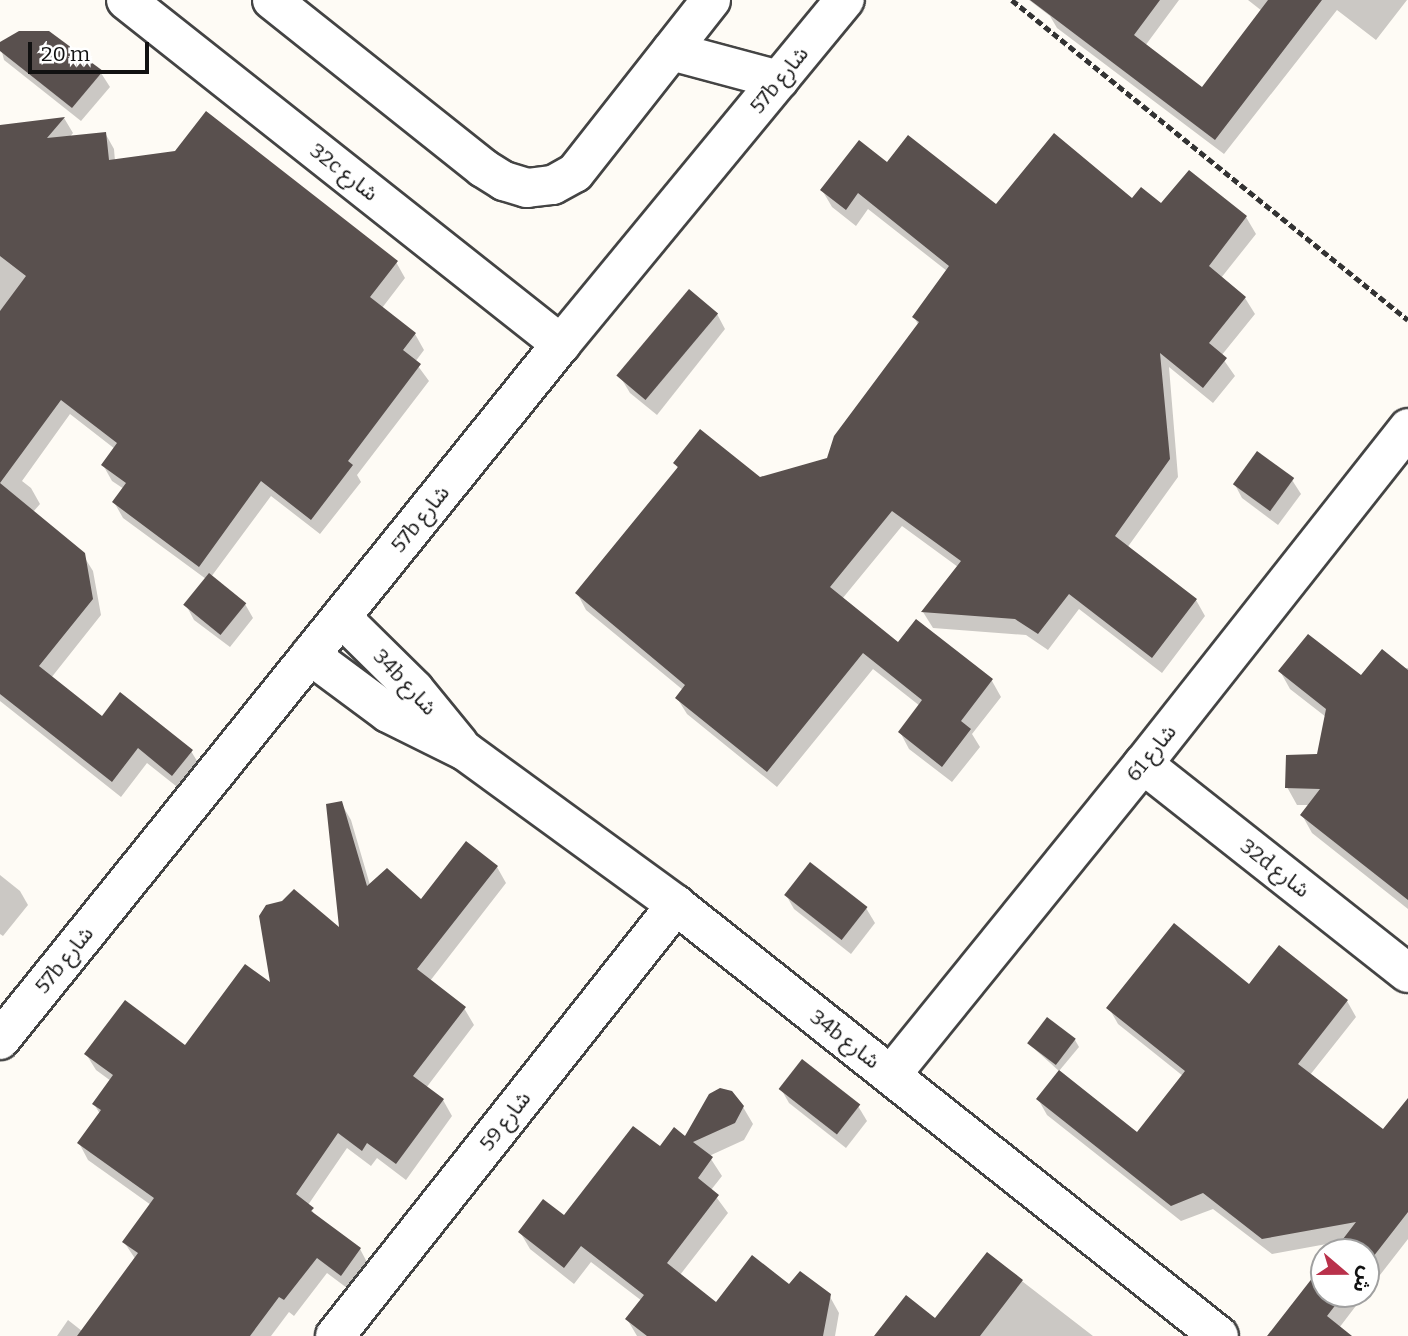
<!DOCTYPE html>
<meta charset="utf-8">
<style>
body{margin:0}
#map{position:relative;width:1408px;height:1336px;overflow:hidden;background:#fefbf5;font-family:Bitter,"Noto Sans Arabic",serif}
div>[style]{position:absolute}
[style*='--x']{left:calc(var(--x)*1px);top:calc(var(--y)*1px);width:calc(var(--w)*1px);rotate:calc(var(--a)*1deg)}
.shadow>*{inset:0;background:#0003}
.building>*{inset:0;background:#59504e;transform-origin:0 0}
.path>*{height:4.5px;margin-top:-2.25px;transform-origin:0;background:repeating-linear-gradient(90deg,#333 0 7px,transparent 0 10.5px)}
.roads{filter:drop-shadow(2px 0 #444) drop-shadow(-2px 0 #444) drop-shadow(0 2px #444) drop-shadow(0 -2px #444)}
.minor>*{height:38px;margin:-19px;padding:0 19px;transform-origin:19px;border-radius:19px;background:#fff}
span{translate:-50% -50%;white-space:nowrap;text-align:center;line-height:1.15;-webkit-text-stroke:7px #fff;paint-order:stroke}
.street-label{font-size:21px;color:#111}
.north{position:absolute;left:1310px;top:1238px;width:70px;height:70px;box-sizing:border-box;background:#fff;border:2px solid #a0a0a0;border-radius:50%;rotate:110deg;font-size:19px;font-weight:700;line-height:28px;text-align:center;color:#111}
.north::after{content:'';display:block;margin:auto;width:24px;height:32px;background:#b9314b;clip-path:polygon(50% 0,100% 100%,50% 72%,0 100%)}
.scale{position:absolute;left:28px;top:42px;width:121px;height:32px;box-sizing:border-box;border:4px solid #111;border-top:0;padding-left:9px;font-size:21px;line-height:24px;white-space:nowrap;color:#111;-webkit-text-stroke:5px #fff;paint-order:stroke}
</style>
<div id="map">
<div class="shadow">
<div style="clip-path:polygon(1029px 0,1179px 0,1145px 46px,1202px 89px,1262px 11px,1248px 0,1407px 0,1376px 40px,1337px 10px,1224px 154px,1057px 28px,1050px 16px)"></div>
<div style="clip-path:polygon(0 44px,101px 73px,110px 87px,81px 121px,4px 60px)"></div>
<div style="clip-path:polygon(64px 118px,73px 133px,69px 138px,105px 133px,114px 149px,115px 161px,396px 262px,405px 278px,382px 308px,415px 334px,424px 350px,415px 362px,429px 381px,357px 475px,361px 482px,320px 534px,271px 496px,211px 577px,245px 604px,253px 618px,230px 647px,194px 620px,186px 605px,206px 579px,123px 518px,114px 502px,124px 489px,112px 481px,103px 465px,115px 449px,70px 414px,22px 481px,31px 488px,40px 504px,33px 512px,83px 555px,93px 571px,101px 615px,51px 678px,102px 718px,191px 751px,200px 766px,181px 790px,147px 763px,121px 797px,0 701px,0 127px)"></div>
<div style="clip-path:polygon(887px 164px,996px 206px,1133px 200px,1246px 217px,1256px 234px,1221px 278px,1245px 298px,1255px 314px,1221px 356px,1235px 376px,1213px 403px,1169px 367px,1178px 477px,1127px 548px,1196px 600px,1205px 616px,1162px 673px,1079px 609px,1048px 650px,1026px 635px,933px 628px,923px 612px,958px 567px,902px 526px,842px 599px,899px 645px,917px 621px,992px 681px,1001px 697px,972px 734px,980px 747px,952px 782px,909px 749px,900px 732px,920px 706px,873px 669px,777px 787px,687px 714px,677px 698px,683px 690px,586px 610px,577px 593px,678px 469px,675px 463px,760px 479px,829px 459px,919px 326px,914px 317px,947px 271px,868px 209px,856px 226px,832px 207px,822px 190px)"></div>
<div style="clip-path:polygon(690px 292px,717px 314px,725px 329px,657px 415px,630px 393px,621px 378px)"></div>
<div style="clip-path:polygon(1292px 480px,1301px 494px,1278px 525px,1242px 498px,1234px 483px)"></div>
<div style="clip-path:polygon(1408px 668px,1408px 909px,1312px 833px,1302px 815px,1310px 805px,1297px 805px,1287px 787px,1318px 756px,1326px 717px,1290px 689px,1280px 671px,1361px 677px)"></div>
<div style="clip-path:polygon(341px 803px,351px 820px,370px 885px,421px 902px,497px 867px,506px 883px,430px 981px,464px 1008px,474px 1025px,426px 1088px,443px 1100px,452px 1116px,406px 1180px,377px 1158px,371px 1166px,347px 1148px,308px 1205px,318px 1219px,360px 1249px,369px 1266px,351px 1291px,327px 1273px,294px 1316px,289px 1312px,271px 1336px,57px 1336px,68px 1320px,82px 1331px,136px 1260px,124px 1242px,151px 1205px,88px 1160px,79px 1143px,100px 1114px,94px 1104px,111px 1081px,96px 1070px,86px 1054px,185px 1048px,273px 986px,341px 931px)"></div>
<div style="clip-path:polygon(0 875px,20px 891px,28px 905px,3px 936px,0 934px)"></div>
<div style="clip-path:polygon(786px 895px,866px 908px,875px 923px,851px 954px,794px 909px)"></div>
<div style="clip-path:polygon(1249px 986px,1347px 1001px,1356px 1017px,1310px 1075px,1383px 1132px,1408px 1101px,1408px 1239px,1366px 1293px,1366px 1252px,1335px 1252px,1343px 1241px,1272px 1254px,1213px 1209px,1181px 1221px,1047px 1115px,1038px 1099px,1137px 1134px,1183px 1076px,1118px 1024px,1109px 1008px)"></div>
<div style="clip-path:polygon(1075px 1040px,1079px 1047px,1059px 1071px,1029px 1044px)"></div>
<div style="clip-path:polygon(781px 1089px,858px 1106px,867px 1121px,846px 1148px,789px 1103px)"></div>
<div style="clip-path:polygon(743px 1107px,753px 1124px,744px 1140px,709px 1156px,722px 1176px,711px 1190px,728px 1213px,680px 1275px,716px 1304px,790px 1287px,829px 1295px,839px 1313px,835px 1336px,637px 1336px,627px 1319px,642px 1301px,591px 1262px,574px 1284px,530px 1249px,520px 1232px,564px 1218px,660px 1148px)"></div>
<div style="clip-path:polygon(987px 1254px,1093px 1336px,876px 1336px,936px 1321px)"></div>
<div style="clip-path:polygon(1324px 1266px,1324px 1294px,1365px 1294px,1339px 1328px,1348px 1336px,1277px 1336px)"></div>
</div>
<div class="building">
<div style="clip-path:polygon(1030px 0,1160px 0,1134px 35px,1202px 87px,1268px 0,1322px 0,1215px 140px)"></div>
<div style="clip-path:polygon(19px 31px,49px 31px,103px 71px,72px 108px,0 51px,0 42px)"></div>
<div style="clip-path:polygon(206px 111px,398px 261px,370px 297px,416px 333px,403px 350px,421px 364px,348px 461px,353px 465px,311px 520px,261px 481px,199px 567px,112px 502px,126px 483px,101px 465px,117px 443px,61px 400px,0 483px,85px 553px,93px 599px,39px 666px,102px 716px,120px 692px,193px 750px,172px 776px,138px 748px,112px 782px,0 694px,0 311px,26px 276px,0 256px,0 125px,65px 117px,47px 138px,106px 132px,109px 160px,175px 151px)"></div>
<div style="clip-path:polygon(1054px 133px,1132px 198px,1141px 187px,1161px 203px,1189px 170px,1247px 216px,1209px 266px,1246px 297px,1209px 343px,1227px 358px,1203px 388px,1160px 353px,1170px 459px,1115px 536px,1197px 599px,1152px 658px,1069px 594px,1038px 634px,1015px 619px,921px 612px,961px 561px,892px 511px,830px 587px,898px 642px,916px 619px,993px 679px,961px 721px,971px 729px,942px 767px,898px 732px,922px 700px,863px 653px,767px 772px,675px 698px,685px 685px,575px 593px,678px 467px,673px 463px,700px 429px,760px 477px,827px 458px,834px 436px,919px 322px,912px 317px,949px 266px,858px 193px,846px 210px,820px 190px,859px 140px,887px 162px,908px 135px,996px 204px)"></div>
<div style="left:689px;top:289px;width:38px;height:113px;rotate:40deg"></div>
<div style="left:1257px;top:451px;width:46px;height:41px;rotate:36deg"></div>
<div style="left:209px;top:573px;width:48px;height:41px;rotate:39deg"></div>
<div style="clip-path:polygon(1308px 634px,1361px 675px,1382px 649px,1408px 670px,1408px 900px,1300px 815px,1320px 789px,1285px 788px,1286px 755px,1317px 754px,1326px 709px,1278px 671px)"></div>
<div style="clip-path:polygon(342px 801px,367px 886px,387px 868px,421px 899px,466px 841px,498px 866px,417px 969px,466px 1007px,413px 1076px,444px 1099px,396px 1164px,367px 1143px,362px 1151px,338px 1133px,296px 1194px,314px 1208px,311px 1211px,361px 1248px,341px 1276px,317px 1258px,284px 1300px,279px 1297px,250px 1336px,77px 1336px,138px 1253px,122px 1242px,154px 1198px,77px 1143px,101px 1110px,92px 1104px,113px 1075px,84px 1054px,125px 1000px,185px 1045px,245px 964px,270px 982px,259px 916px,266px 905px,282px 901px,294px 889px,339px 927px,326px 804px)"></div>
<div style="left:810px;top:862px;width:73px;height:42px;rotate:38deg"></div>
<div style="clip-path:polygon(1174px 923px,1249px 984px,1279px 945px,1348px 1000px,1298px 1064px,1383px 1129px,1408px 1098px,1408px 1212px,1366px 1266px,1366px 1252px,1333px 1252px,1356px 1222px,1262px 1239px,1203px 1193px,1171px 1206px,1036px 1099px,1059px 1070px,1137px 1132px,1185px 1071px,1106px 1008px)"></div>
<div style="left:1047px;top:1017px;width:36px;height:33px;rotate:37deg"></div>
<div style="left:802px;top:1059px;width:74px;height:38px;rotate:38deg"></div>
<div style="clip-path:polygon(720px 1088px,732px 1091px,744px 1106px,735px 1123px,693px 1142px,713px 1157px,698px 1178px,719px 1195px,667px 1263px,716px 1302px,752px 1255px,789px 1284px,800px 1271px,831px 1294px,823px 1336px,647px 1336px,625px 1319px,644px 1295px,581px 1246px,564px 1268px,518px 1232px,543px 1199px,564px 1215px,633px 1126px,660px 1146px,674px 1127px,685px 1136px,709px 1094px)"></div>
<div style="clip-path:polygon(987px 1252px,1023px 1280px,980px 1336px,874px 1336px,906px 1295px,935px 1318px)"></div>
<div style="clip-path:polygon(1324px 1263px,1324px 1294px,1344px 1294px,1327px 1316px,1352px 1336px,1267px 1336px)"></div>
</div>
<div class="path">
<div style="--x:1012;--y:0;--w:509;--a:38.94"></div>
</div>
<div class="roads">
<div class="minor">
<div style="--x:126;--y:0;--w:555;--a:38.34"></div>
<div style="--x:272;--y:0;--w:270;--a:38.5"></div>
<div style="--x:483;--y:168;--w:25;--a:32"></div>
<div style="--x:504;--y:181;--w:24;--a:17"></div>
<div style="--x:527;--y:188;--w:26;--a:-7"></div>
<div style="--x:553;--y:185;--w:25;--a:-29"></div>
<div style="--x:575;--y:173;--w:220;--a:-51.8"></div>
<div style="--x:671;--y:51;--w:112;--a:15"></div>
<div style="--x:341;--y:617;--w:103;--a:44.6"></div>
<div style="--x:414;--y:689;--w:71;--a:50.7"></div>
<div style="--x:310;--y:655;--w:97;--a:36.6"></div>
<div style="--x:388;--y:713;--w:86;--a:26.3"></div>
<div style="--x:465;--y:751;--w:261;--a:36.1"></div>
<div style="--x:676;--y:905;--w:693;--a:38.44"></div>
<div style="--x:1143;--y:764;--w:337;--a:38.3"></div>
<div style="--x:0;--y:1040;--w:894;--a:-51.13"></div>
<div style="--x:561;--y:344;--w:446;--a:-50.5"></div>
<div style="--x:891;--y:1075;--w:400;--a:-51"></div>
<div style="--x:1143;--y:764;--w:428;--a:-51.7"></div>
<div style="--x:335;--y:1336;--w:550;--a:-51.65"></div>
</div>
</div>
<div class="street-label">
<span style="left:779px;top:80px;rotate:-51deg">57b شارع</span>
<span style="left:344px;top:172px;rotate:38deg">32c شارع</span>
<span style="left:420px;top:519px;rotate:-51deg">57b شارع</span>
<span style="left:405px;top:682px;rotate:47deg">34b شارع</span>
<span style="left:1151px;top:753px;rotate:-51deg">شارع 61</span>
<span style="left:1275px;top:868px;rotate:38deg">32d شارع</span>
<span style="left:64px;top:960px;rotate:-51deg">57b شارع</span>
<span style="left:845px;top:1039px;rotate:38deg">34b شارع</span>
<span style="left:505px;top:1121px;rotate:-52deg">شارع 59</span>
</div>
<div class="north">ش</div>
<div class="scale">20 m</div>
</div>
